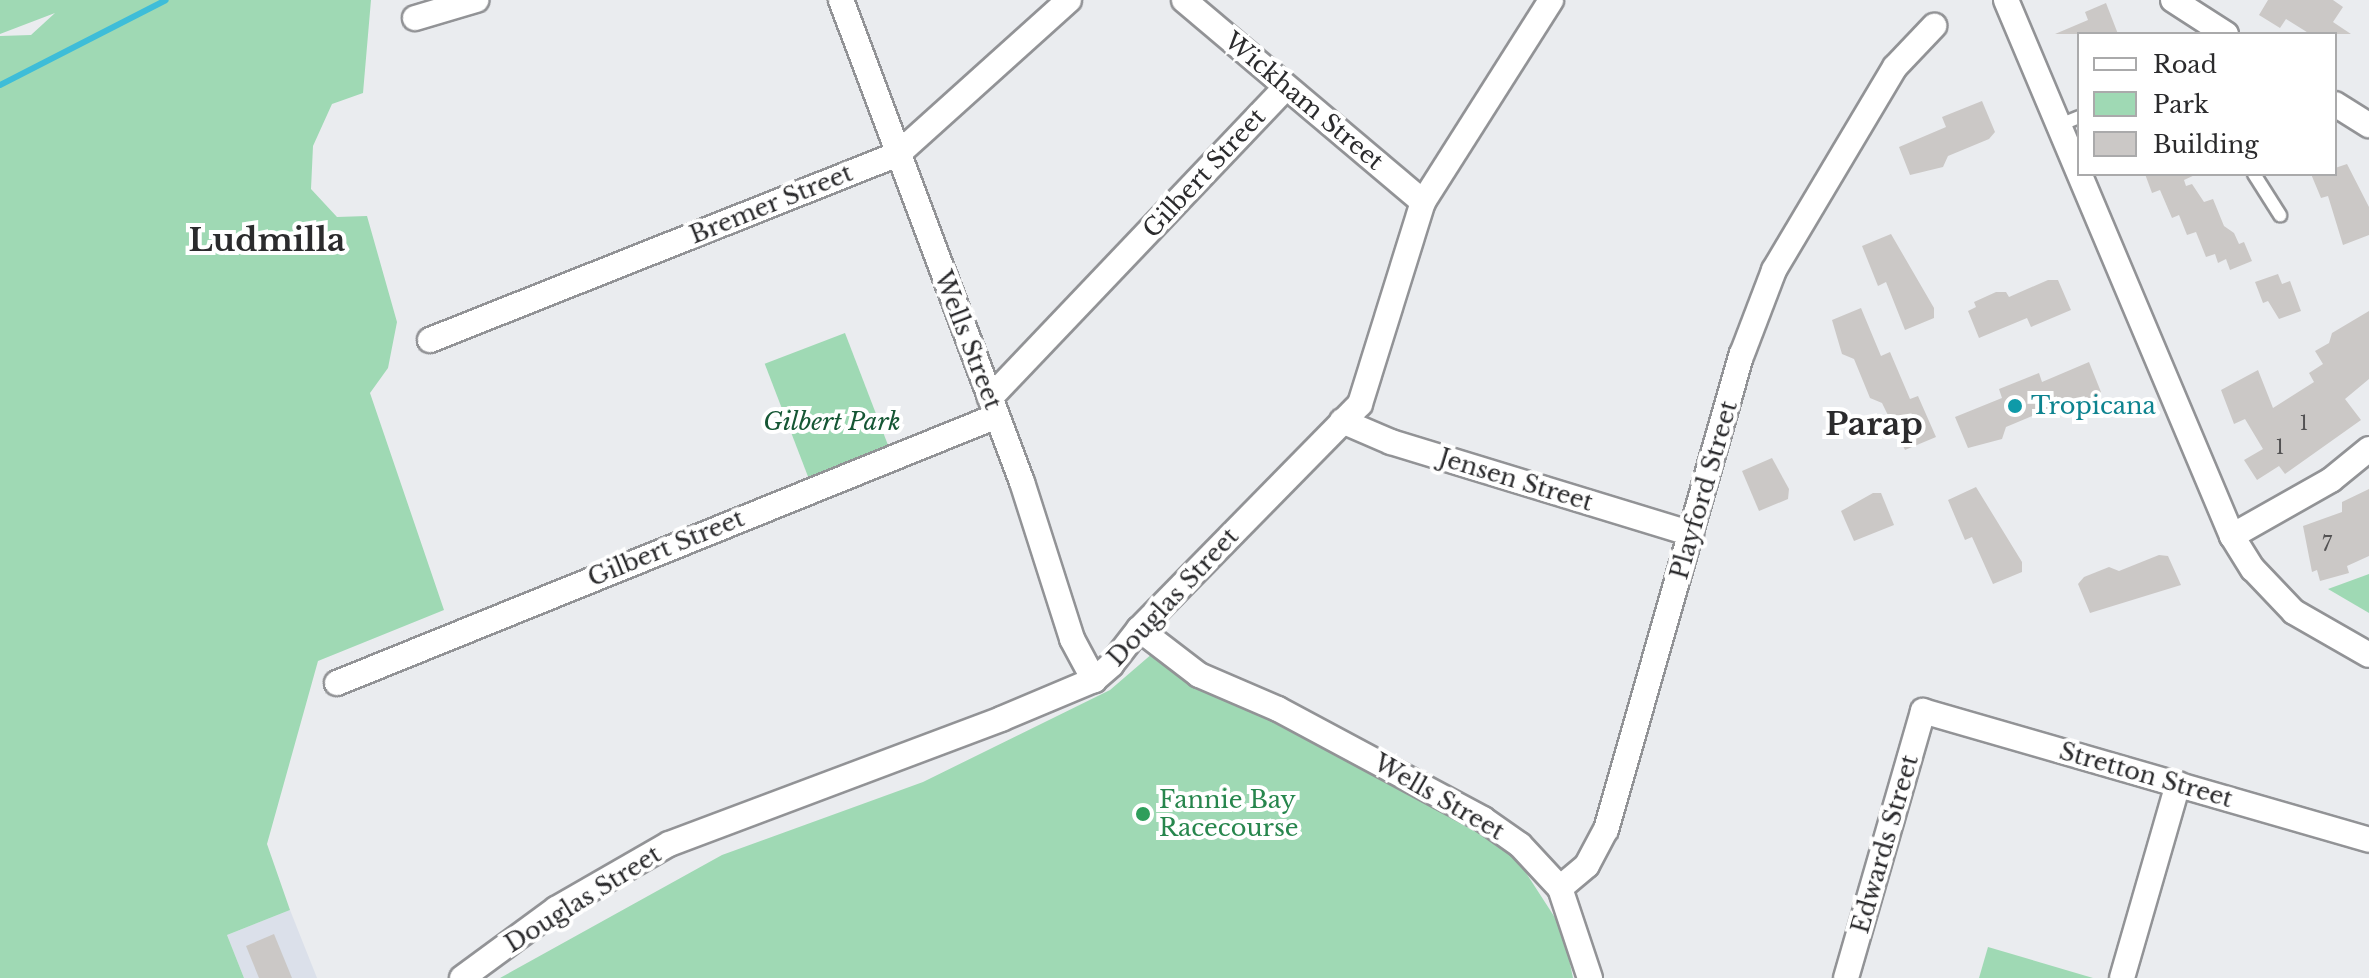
<!DOCTYPE html>
<style>
body{margin:0}
#map{position:relative;width:2369px;height:978px;overflow:hidden;background:#eaecef;font-family:"Libre Baskerville",serif}
div>[style]{position:absolute}
[style*='--x']{left:calc(var(--x)*1px);top:calc(var(--y)*1px);width:calc(var(--w)*1px);rotate:calc(var(--a)*1deg)}
.built>*{inset:0;background:#dbe0ea}
.green>*{inset:0;background:#9fd9b4;transform-origin:0 0}
.stream>*{height:6px;margin:-3px;padding:0 3px;transform-origin:3px;border-radius:3px;background:#3ebdd8}
.building>*{inset:0;background:#cbc8c6}
.roads{filter:drop-shadow(2px 0 #929396) drop-shadow(-2px 0 #929396) drop-shadow(0 2px #929396) drop-shadow(0 -2px #929396)}
.lane>*{height:12px;margin:-6px;padding:0 6px;transform-origin:6px;border-radius:6px;background:#fff}
.street>*{height:24px;margin:-12px;padding:0 12px;transform-origin:12px;border-radius:12px;background:#fff}
.dots>*{width:22px;height:22px;translate:-50% -50%;box-sizing:border-box;border:4px solid #fff;border-radius:50%}
span{translate:-50% -50%;white-space:nowrap;text-align:center;line-height:1.15;-webkit-text-stroke:8px #fff;paint-order:stroke}
.number-label{font-size:20px;color:#535253}
.number-label span{-webkit-text-stroke-width:0}
.street-label{font-size:24px;color:#2b2b2d}
.culture-label{font-size:24px;color:#0d838f}
.left{translate:0 -50%;text-align:left}
.park-label{font-size:24px;color:#155634;font-style:italic}
.leisure-label{font-size:24px;color:#27864d}
.district-label{font-size:32px;color:#2b2b2d;font-weight:700}
.legend{position:absolute;left:2077px;top:32px;width:260px;height:144px;box-sizing:border-box;background:#fff;border:2px solid #aaaaab;margin:0;padding:10px 14px;list-style:none;font-size:24px;color:#2b2b2d}
.legend li{display:flex;align-items:center;gap:16px;height:40px}
.legend b{width:40px;border:2px solid #aaaaab}
</style>
<div id="map">
<div class="built">
<div style="clip-path:polygon(290px 910px,317px 978px,244px 978px,227px 935px)"></div>
</div>
<div class="green">
<div style="clip-path:polygon(0 0,371px 0,363px 93px,332px 104px,313px 146px,311px 189px,337px 217px,367px 216px,397px 322px,388px 368px,370px 393px,444px 610px,318px 661px,267px 844px,290px 910px,227px 935px,244px 978px,0 978px,0 36px,31px 35px,55px 13px,0 34px)"></div>
<div style="left:845px;top:333px;width:125px;height:86px;rotate:69deg"></div>
<div style="clip-path:polygon(2369px 574px,2369px 613px,2328px 589px)"></div>
<div style="clip-path:polygon(1153px 653px,1508px 845px,1563px 930px,1573px 978px,500px 978px,722px 855px,923px 782px,1110px 690px)"></div>
<div style="clip-path:polygon(1988px 947px,2093px 978px,1979px 978px)"></div>
</div>
<div class="stream">
<div style="--x:0;--y:85;--w:186;--a:-27.1"></div>
</div>
<div class="building">
<div style="clip-path:polygon(2268px 0,2333px 0,2343px 7px,2333px 22px,2351px 34px,2310px 34px,2286px 19px,2280px 28px,2259px 15px)"></div>
<div style="clip-path:polygon(2106px 3px,2118px 34px,2055px 34px,2088px 20px,2085px 12px)"></div>
<div style="clip-path:polygon(1982px 101px,1995px 132px,1989px 139px,1948px 156px,1943px 167px,1910px 175px,1899px 147px,1946px 127px,1942px 117px)"></div>
<div style="clip-path:polygon(2347px 164px,2369px 207px,2369px 235px,2343px 245px,2328px 196px,2321px 198px,2311px 174px,2335px 174px,2335px 168px)"></div>
<div style="clip-path:polygon(2145px 174px,2197px 174px,2184px 180px,2186px 186px,2192px 184px,2204px 202px,2213px 199px,2224px 226px,2234px 233px,2239px 244px,2244px 242px,2252px 261px,2230px 270px,2226px 259px,2218px 263px,2215px 254px,2206px 257px,2196px 232px,2187px 235px,2179px 215px,2172px 218px,2160px 190px,2152px 193px)"></div>
<div style="clip-path:polygon(1891px 234px,1934px 308px,1934px 318px,1905px 330px,1886px 282px,1878px 286px,1862px 246px)"></div>
<div style="clip-path:polygon(2278px 274px,2282px 284px,2290px 281px,2301px 311px,2279px 319px,2268px 301px,2263px 303px,2255px 282px)"></div>
<div style="clip-path:polygon(2048px 280px,2058px 280px,2071px 310px,2031px 327px,2027px 318px,1979px 338px,1968px 311px,1976px 307px,1974px 302px,1996px 292px,2006px 292px,2009px 297px)"></div>
<div style="clip-path:polygon(1861px 308px,1881px 356px,1890px 352px,1910px 399px,1918px 396px,1936px 437px,1905px 450px,1882px 403px,1870px 398px,1854px 359px,1842px 354px,1832px 320px)"></div>
<div style="clip-path:polygon(2369px 311px,2369px 379px,2345px 399px,2361px 420px,2285px 474px,2279px 466px,2257px 480px,2244px 460px,2263px 449px,2245px 419px,2234px 424px,2221px 390px,2258px 370px,2273px 408px,2314px 382px,2309px 373px,2323px 364px,2315px 351px,2329px 343px,2332px 333px)"></div>
<div style="clip-path:polygon(2089px 362px,2101px 392px,2094px 398px,2072px 407px,2061px 404px,2006px 427px,2002px 439px,1968px 448px,1955px 417px,2002px 398px,1999px 389px,2039px 373px,2042px 382px)"></div>
<div style="clip-path:polygon(1772px 458px,1789px 489px,1788px 499px,1759px 511px,1742px 471px)"></div>
<div style="clip-path:polygon(1976px 487px,2022px 562px,2022px 572px,1993px 584px,1972px 537px,1965px 540px,1948px 500px)"></div>
<div style="clip-path:polygon(2369px 489px,2369px 556px,2347px 566px,2349px 573px,2320px 581px,2317px 570px,2312px 572px,2303px 526px,2342px 512px,2342px 502px)"></div>
<div style="clip-path:polygon(1873px 493px,1881px 493px,1894px 525px,1854px 541px,1841px 511px)"></div>
<div style="clip-path:polygon(2159px 555px,2168px 556px,2181px 585px,2090px 613px,2078px 584px,2084px 577px,2109px 567px,2119px 571px)"></div>
<div style="clip-path:polygon(274px 934px,292px 978px,259px 978px,246px 946px)"></div>
</div>
<div class="roads">
<div class="lane">
<div style="--x:2057;--y:126;--w:24;--a:-22"></div>
<div style="--x:2254;--y:174;--w:49;--a:57.6"></div>
</div>
<div class="street">
<div style="--x:841;--y:0;--w:515;--a:69.42"></div>
<div style="--x:1022;--y:482;--w:165;--a:72.3"></div>
<div style="--x:1072;--y:639;--w:47;--a:61.8"></div>
<div style="--x:1184;--y:0;--w:313;--a:40.2"></div>
<div style="--x:2006;--y:0;--w:582;--a:67.14"></div>
<div style="--x:2232;--y:536;--w:39;--a:58"></div>
<div style="--x:2253;--y:569;--w:59;--a:46.4"></div>
<div style="--x:2294;--y:612;--w:86;--a:29.8"></div>
<div style="--x:2173;--y:0;--w:63;--a:32.7"></div>
<div style="--x:415;--y:18;--w:64;--a:-16.4"></div>
<div style="--x:2335;--y:104;--w:40;--a:32"></div>
<div style="--x:430;--y:340;--w:504;--a:-21.67"></div>
<div style="--x:898;--y:154;--w:230;--a:-42"></div>
<div style="--x:990;--y:398;--w:429;--a:-46.4"></div>
<div style="--x:1342;--y:421;--w:53;--a:23.2"></div>
<div style="--x:1391;--y:442;--w:314;--a:17"></div>
<div style="--x:2232;--y:536;--w:114;--a:-29.5"></div>
<div style="--x:2331;--y:480;--w:49;--a:-39.2"></div>
<div style="--x:1139;--y:629;--w:76;--a:37.5"></div>
<div style="--x:1199;--y:675;--w:86;--a:23.3"></div>
<div style="--x:1278;--y:709;--w:233;--a:28.2"></div>
<div style="--x:1483;--y:819;--w:45;--a:35.1"></div>
<div style="--x:1520;--y:845;--w:59;--a:47.1"></div>
<div style="--x:1560;--y:888;--w:95;--a:71.6"></div>
<div style="--x:337;--y:683;--w:712;--a:-22.03"></div>
<div style="--x:1560;--y:888;--w:35;--a:-40"></div>
<div style="--x:1587;--y:865;--w:40;--a:-62"></div>
<div style="--x:1606;--y:830;--w:495;--a:-74.1"></div>
<div style="--x:1742;--y:354;--w:90;--a:-69.1"></div>
<div style="--x:1774;--y:270;--w:236;--a:-59.2"></div>
<div style="--x:1895;--y:67;--w:57;--a:-46.4"></div>
<div style="--x:462;--y:978;--w:117;--a:-36.3"></div>
<div style="--x:556;--y:909;--w:130;--a:-29.9"></div>
<div style="--x:669;--y:844;--w:355;--a:-20.6"></div>
<div style="--x:1001;--y:719;--w:101;--a:-22.8"></div>
<div style="--x:1094;--y:680;--w:23;--a:-41"></div>
<div style="--x:1111;--y:665;--w:46;--a:-52.1"></div>
<div style="--x:1139;--y:629;--w:315;--a:-45.5"></div>
<div style="--x:1360;--y:404;--w:212;--a:-72.7"></div>
<div style="--x:1423;--y:202;--w:239;--a:-57.6"></div>
<div style="--x:1846;--y:978;--w:278;--a:-73.9"></div>
<div style="--x:1923;--y:711;--w:464;--a:16.1"></div>
<div style="--x:2122;--y:978;--w:202;--a:-73.9"></div>
</div>
</div>
<div class="dots">
<div style="left:2015px;top:406px;background:#0f9aa8"></div>
<div style="left:1143px;top:814px;background:#2e9e5b"></div>
</div>
<div class="number-label">
<span style="left:2304px;top:423px">1</span>
<span style="left:2280px;top:447px">1</span>
<span style="left:2327px;top:544px">7</span>
</div>
<div class="street-label">
<span style="left:1304px;top:101px;rotate:40deg">Wickham Street</span>
<span style="left:1204px;top:173px;rotate:-47deg">Gilbert Street</span>
<span style="left:771px;top:204px;rotate:-22deg">Bremer Street</span>
<span style="left:968px;top:340px;rotate:69deg">Wells Street</span>
<span style="left:1516px;top:480px;rotate:17deg">Jensen Street</span>
<span style="left:1704px;top:490px;rotate:-74deg">Playford Street</span>
<span style="left:666px;top:548px;rotate:-22deg">Gilbert Street</span>
<span style="left:1173px;top:597px;rotate:-47deg">Douglas Street</span>
<span style="left:2146px;top:775px;rotate:16deg">Stretton Street</span>
<span style="left:1439px;top:797px;rotate:30deg">Wells Street</span>
<span style="left:1885px;top:844px;rotate:-74deg">Edwards Street</span>
<span style="left:583px;top:899px;rotate:-32deg">Douglas Street</span>
</div>
<div class="culture-label">
<span class="left" style="left:2031px;top:406px">Tropicana</span>
</div>
<div class="park-label">
<span style="left:832px;top:422px">Gilbert Park</span>
</div>
<div class="leisure-label">
<span class="left" style="left:1159px;top:814px">Fannie Bay<br>Racecourse</span>
</div>
<div class="district-label">
<span style="left:267px;top:240px">Ludmilla</span>
<span style="left:1874px;top:424px">Parap</span>
</div>
<ul class="legend">
<li><b style="height:10px;background:#fff"></b>Road</li>
<li><b style="height:22px;background:#9fd9b4"></b>Park</li>
<li><b style="height:22px;background:#cbc8c6"></b>Building</li>
</ul>
</div>
